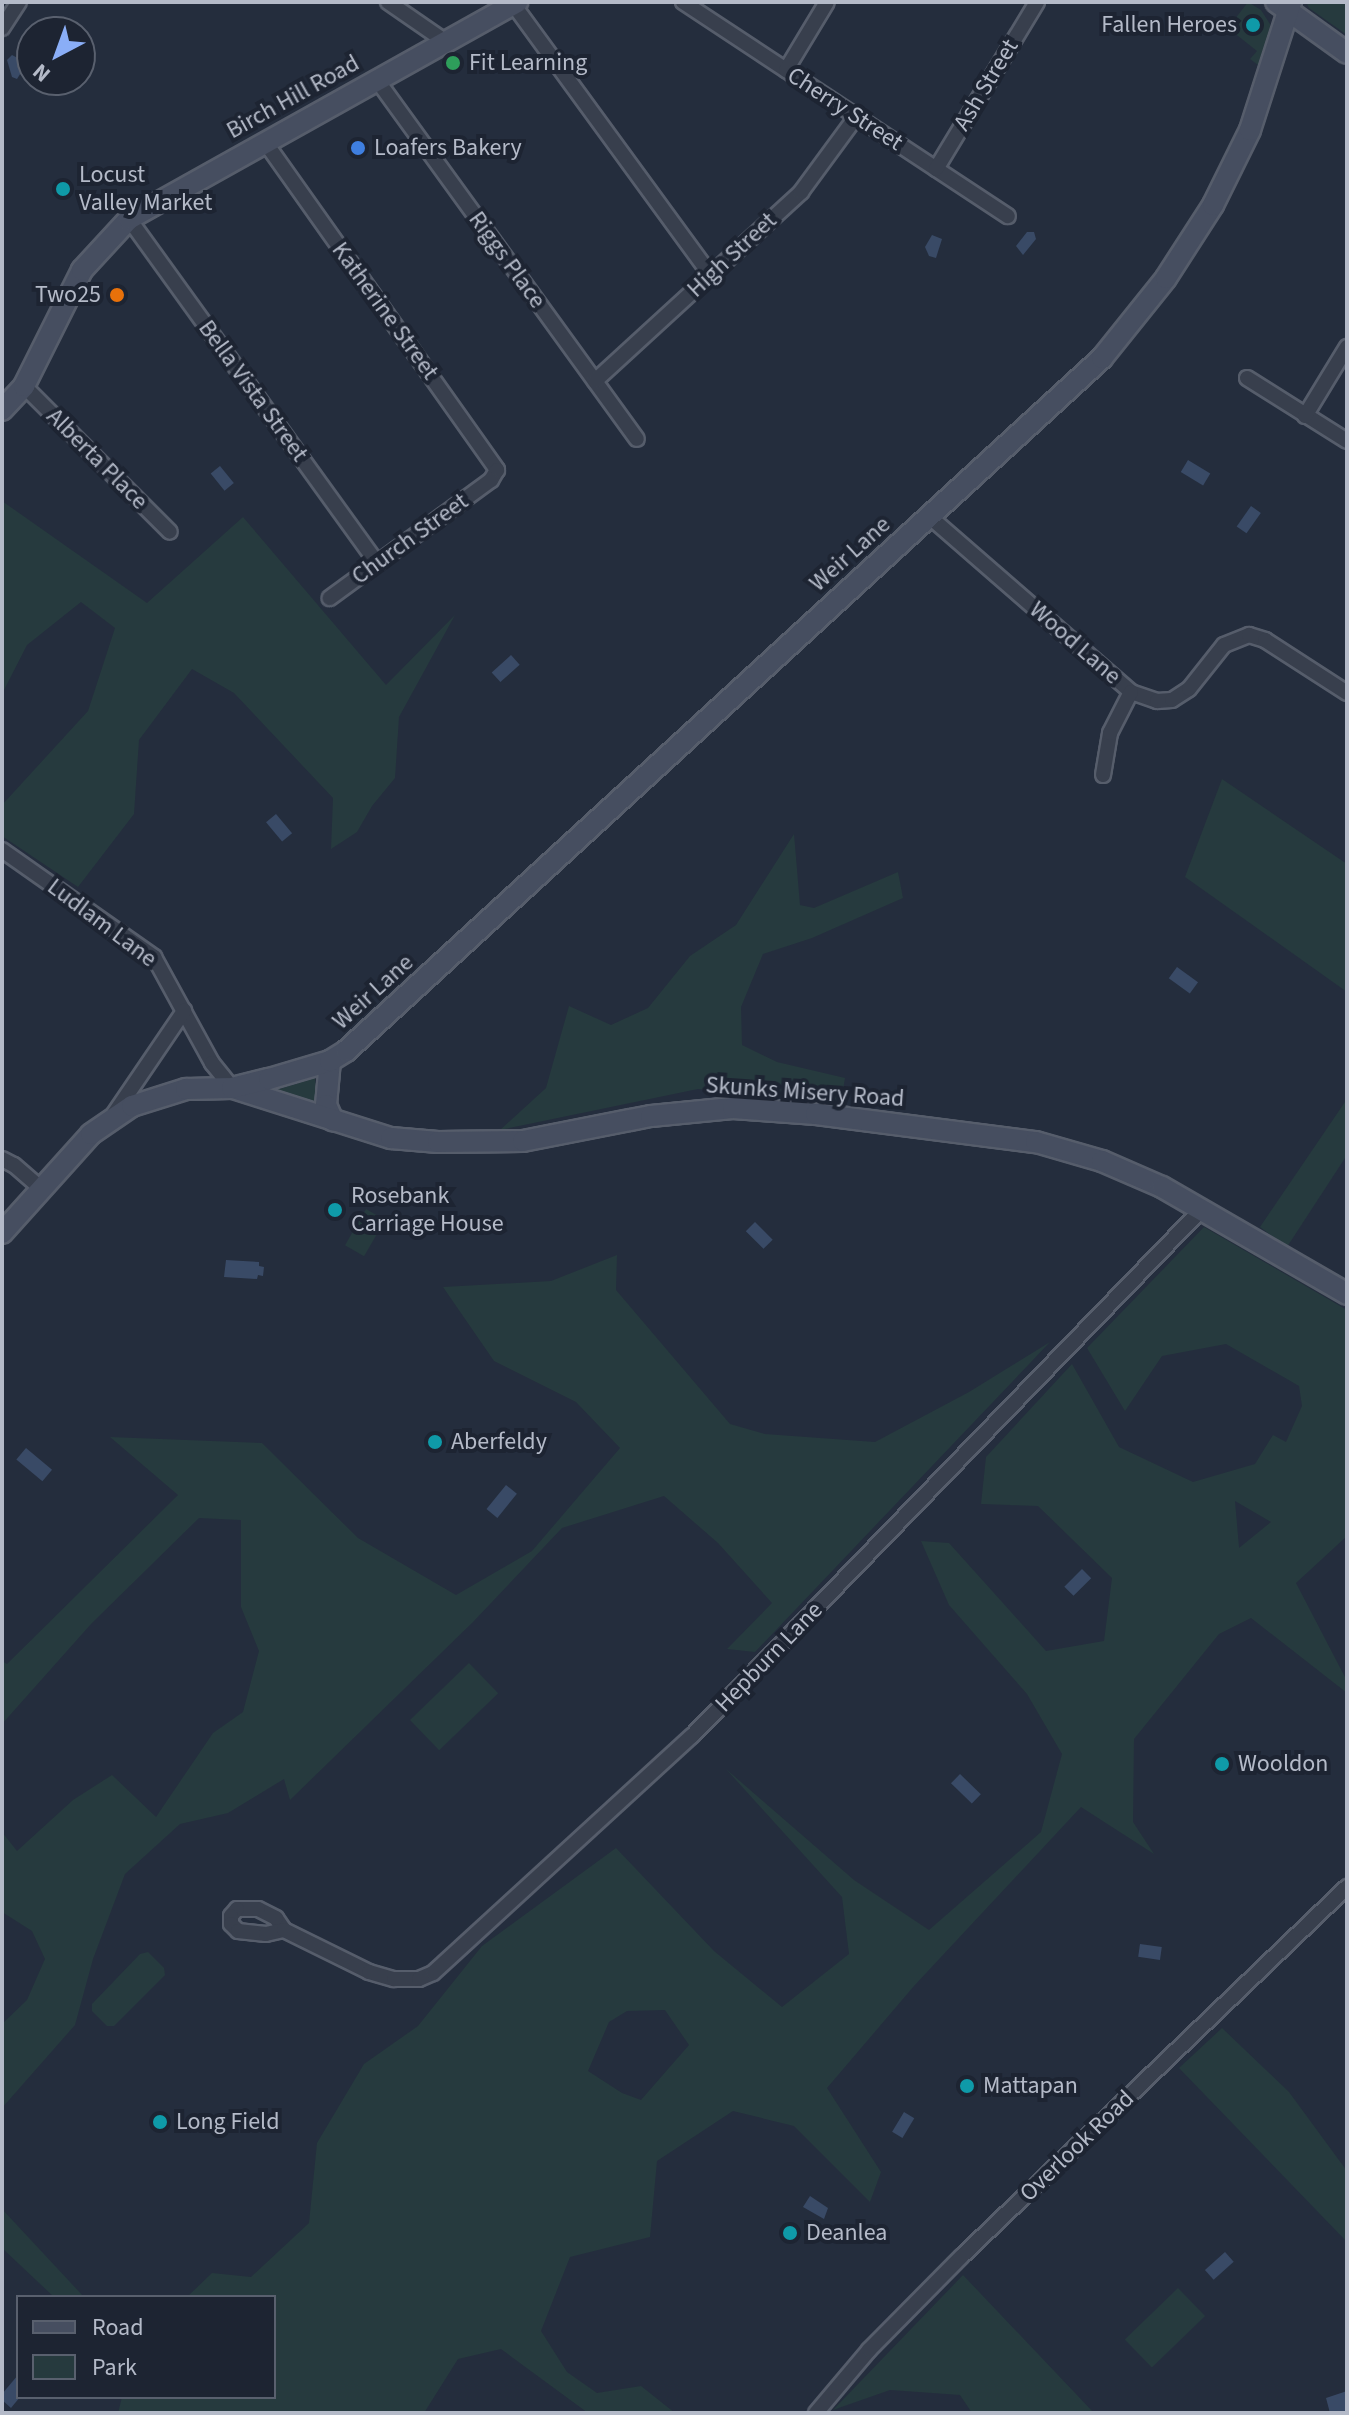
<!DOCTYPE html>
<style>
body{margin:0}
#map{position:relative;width:1349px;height:2415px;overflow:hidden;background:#242d3d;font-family:"Source Sans 3",sans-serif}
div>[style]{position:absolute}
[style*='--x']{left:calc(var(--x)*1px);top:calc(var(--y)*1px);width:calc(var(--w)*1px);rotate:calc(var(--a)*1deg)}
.green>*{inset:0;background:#263a3e;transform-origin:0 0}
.water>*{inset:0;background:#394a66;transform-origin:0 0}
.roads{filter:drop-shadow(2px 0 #565d6b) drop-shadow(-2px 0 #565d6b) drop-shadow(0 2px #565d6b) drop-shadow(0 -2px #565d6b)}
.street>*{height:14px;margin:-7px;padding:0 7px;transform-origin:7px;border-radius:7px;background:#383f4d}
.secondary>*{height:20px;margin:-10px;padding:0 10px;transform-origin:10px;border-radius:10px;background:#464e60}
.dots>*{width:22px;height:22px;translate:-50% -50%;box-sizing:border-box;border:4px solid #1d2432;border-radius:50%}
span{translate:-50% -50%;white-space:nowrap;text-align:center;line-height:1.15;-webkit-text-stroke:8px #1d2432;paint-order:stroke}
.poi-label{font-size:24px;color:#b4bac8}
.right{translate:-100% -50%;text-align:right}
.left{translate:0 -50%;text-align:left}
.street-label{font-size:24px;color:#b4bac8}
.frame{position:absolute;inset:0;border:4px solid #b4bac8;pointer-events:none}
.legend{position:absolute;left:16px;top:2295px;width:260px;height:104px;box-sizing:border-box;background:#1d2432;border:2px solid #59606e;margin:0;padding:10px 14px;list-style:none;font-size:24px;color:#b4bac8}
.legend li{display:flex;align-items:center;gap:16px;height:40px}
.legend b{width:40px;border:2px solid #59606e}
.north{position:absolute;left:16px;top:16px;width:80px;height:80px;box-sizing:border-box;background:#1d2432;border:2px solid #59606e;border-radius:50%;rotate:221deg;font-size:22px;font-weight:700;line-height:32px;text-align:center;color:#b4bac8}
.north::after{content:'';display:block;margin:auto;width:28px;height:36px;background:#8aaef7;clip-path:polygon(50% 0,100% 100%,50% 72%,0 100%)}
</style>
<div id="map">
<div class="green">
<div style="clip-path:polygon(1248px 2px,1261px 10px,1270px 24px,1271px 38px,1262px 64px,1258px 65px,1250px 59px,1257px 51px,1228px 28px)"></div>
<div style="clip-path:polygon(1306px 2px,1347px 2px,1347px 35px,1309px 8px)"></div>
<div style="clip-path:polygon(2px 501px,147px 603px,243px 517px,386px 685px,455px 615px,399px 717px,395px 778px,372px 806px,357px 832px,331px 849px,333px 798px,234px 693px,192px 669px,139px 740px,134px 814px,78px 887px,2px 836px,2px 805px,88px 711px,115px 628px,81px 602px,27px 645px,2px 694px)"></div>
<div style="clip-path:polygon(1222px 779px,1347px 864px,1347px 992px,1185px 877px)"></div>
<div style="clip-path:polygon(794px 834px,800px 905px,814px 908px,898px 872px,903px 898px,812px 938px,763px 954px,741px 1007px,742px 1045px,777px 1062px,845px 1078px,841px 1102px,698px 1089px,500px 1130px,546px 1088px,569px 1006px,611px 1025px,648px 1008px,690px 956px,736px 925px)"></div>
<div style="clip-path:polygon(315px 1078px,318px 1109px,275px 1091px,276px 1090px)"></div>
<div style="clip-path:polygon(1347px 1099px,1347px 1155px,1287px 1247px,1260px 1227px)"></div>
<div style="left:366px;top:1209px;width:22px;height:42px;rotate:30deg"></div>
<div style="clip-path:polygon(evenodd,1204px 1227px,1347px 1310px,1347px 1536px,1296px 1583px,1347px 1681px,1347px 1693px,1251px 1618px,1219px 1634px,1134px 1739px,1133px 1822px,1154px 1854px,1081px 1807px,914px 1986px,827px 2088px,881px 2172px,870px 2202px,794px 2126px,733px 2111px,657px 2161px,650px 2237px,570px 2257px,541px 2331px,567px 2372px,597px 2393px,641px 2386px,675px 2413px,588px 2413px,501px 2349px,458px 2359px,424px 2413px,118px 2413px,122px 2397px,274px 2397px,274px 2297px,187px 2297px,212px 2273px,251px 2277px,309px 2223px,317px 2143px,364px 2064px,418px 2026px,482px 1946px,616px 1848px,714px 1951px,782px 2007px,849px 1954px,842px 1897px,726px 1769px,854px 1880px,929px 1930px,1041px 1832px,1062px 1754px,1027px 1694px,949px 1605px,921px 1541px,949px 1543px,1046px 1651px,1104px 1641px,1112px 1578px,1038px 1506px,981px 1504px,986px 1457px,1072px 1364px,1119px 1447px,1193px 1482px,1255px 1464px,1273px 1435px,1286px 1442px,1302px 1406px,1299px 1386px,1226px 1344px,1162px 1356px,1125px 1411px,1087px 1348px,1204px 1227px,1235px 1501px,1271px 1522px,1239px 1548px,1239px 1547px,1235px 1501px,1204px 1227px,665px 2010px,689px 2045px,641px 2100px,622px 2093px,588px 2071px,609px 2022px,627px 2011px,665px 2010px)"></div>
<div style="clip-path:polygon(617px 1255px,616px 1290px,730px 1424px,765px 1434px,875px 1442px,969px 1392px,1050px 1342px,755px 1652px,727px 1649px,772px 1603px,718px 1543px,664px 1496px,562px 1528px,473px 1622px,290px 1800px,284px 1779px,228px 1813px,180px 1824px,125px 1874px,93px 1959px,75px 2025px,2px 2108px,2px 2024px,27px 2000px,45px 1959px,32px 1931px,2px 1912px,2px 1832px,17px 1851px,73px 1800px,112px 1775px,156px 1817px,213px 1733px,243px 1712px,259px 1651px,241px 1607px,241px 1520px,199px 1518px,91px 1624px,2px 1724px,2px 1661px,7px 1664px,178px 1495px,110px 1437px,262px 1443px,358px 1538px,456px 1595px,532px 1551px,620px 1448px,576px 1402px,494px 1361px,443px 1287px,551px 1281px)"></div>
<div style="left:469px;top:1663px;width:42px;height:82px;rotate:46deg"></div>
<div style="clip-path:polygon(148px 1952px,164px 1968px,165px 1975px,114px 2026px,107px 2026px,92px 2011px,92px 2004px,140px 1954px)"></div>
<div style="clip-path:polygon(1222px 2028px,1289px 2092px,1347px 2171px,1347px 2242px,1179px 2068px)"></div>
<div style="clip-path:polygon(2px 2209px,84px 2297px,54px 2297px,2px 2248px)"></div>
<div style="clip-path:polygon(963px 2275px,1094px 2413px,972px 2413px,960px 2395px,890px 2390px,833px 2410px)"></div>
<div style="left:1178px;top:2288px;width:39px;height:74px;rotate:46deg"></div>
</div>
<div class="water">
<div style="clip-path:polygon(12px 55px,27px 63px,17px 79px,12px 77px,7px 60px)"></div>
<div style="clip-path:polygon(1027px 232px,1034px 232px,1036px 239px,1023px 255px,1016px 246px)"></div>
<div style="clip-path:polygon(932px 235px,942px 239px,936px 258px,929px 256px,925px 247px)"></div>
<div style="left:1188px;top:460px;width:26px;height:14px;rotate:31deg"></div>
<div style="left:220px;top:466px;width:22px;height:12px;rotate:51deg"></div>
<div style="left:1251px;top:506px;width:12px;height:25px;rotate:35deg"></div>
<div style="left:511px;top:655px;width:13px;height:26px;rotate:48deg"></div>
<div style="left:276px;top:814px;width:25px;height:13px;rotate:50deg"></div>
<div style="left:1177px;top:967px;width:26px;height:14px;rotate:36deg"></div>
<div style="left:755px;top:1222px;width:25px;height:13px;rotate:45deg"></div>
<div style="clip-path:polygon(226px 1260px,259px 1262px,259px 1266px,264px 1267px,263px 1276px,258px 1275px,257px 1279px,224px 1277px)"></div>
<div style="left:26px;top:1448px;width:34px;height:15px;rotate:40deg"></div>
<div style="left:506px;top:1485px;width:14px;height:31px;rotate:39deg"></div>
<div style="left:1082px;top:1569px;width:13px;height:25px;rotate:45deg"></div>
<div style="left:960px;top:1774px;width:29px;height:13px;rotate:44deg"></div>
<div style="left:1140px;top:1944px;width:22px;height:13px;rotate:8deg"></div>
<div style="left:904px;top:2112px;width:12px;height:23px;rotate:31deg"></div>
<div style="clip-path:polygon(810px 2196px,828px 2208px,824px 2219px,803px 2207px)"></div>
<div style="left:1225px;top:2252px;width:13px;height:27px;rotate:48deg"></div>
<div style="clip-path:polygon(18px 2375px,20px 2397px,11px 2408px,2px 2400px,2px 2394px)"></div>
<div style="clip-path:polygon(1347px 2391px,1347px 2413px,1330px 2413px,1326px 2398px)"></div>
</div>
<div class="roads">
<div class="street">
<div style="--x:388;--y:2;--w:70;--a:34.6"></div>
<div style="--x:683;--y:2;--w:389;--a:33.4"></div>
<div style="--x:513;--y:4;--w:334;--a:53.9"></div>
<div style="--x:2;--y:28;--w:31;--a:-57"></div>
<div style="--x:786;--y:70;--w:79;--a:-58.9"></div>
<div style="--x:377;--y:80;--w:443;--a:54.1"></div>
<div style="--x:265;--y:142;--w:402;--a:54.7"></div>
<div style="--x:497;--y:470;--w:12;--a:121"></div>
<div style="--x:491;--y:480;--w:200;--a:143.8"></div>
<div style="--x:936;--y:169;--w:195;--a:-58.8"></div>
<div style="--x:129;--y:219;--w:424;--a:54.2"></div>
<div style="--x:1247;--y:378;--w:118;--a:32.2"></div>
<div style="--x:595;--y:381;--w:280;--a:-42.5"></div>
<div style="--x:801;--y:192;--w:93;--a:-53.7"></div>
<div style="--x:24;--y:386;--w:206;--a:45"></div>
<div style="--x:1305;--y:416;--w:81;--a:-58.7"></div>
<div style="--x:930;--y:517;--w:267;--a:41"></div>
<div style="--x:1131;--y:692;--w:28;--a:19"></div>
<div style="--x:1157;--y:701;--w:15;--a:-4"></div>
<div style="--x:1172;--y:700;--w:20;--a:-33"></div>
<div style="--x:1189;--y:689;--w:56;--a:-51.5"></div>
<div style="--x:1224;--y:645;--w:27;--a:-22"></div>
<div style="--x:1249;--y:635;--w:17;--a:17"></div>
<div style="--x:1265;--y:640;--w:98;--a:32.9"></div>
<div style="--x:1103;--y:775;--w:43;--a:-80.5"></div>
<div style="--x:1110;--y:733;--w:46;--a:-62.9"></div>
<div style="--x:2;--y:850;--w:186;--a:35.1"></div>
<div style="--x:154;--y:957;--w:121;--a:61.3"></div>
<div style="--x:212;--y:1063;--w:32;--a:51"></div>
<div style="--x:114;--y:1114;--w:125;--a:-55.8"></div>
<div style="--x:2;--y:1159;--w:13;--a:27"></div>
<div style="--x:14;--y:1165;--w:37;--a:41"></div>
<div style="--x:284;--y:1930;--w:14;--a:-124"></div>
<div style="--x:276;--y:1918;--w:20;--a:-153"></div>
<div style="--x:258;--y:1909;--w:21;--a:180"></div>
<div style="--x:237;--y:1909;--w:9;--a:131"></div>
<div style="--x:231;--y:1916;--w:8;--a:90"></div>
<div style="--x:231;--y:1924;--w:10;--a:45"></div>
<div style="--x:238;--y:1931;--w:28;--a:6"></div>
<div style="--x:266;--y:1934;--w:18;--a:-13"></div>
<div style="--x:284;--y:1930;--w:95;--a:26.3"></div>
<div style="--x:369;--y:1972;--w:26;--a:16"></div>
<div style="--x:394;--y:1979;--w:25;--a:0"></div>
<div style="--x:419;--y:1979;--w:15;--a:-23"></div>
<div style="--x:433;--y:1973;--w:351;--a:-42.5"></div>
<div style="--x:692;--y:1736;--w:732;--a:-45.94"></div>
<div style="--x:816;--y:2413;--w:82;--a:-49.9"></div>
<div style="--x:869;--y:2350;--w:131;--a:-45.3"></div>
<div style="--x:961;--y:2257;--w:535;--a:-43.79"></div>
</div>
<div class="secondary">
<div style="--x:1276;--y:2;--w:87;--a:35.7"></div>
<div style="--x:2;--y:410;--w:33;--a:-47"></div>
<div style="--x:24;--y:386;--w:130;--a:-63.4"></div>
<div style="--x:82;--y:270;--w:69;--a:-47.3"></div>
<div style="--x:129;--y:219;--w:445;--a:-29.2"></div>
<div style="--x:330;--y:1061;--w:44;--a:95.2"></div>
<div style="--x:326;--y:1105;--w:17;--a:66"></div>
<div style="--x:233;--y:1088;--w:166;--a:17.6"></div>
<div style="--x:391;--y:1138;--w:47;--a:4.9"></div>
<div style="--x:438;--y:1142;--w:85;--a:-0.7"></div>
<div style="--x:523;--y:1141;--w:130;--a:-11.1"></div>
<div style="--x:651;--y:1116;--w:82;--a:-5.6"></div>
<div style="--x:733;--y:1108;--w:83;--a:4.1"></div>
<div style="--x:816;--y:1114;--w:222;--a:7.3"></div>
<div style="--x:1036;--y:1142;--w:69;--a:16.1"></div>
<div style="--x:1102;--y:1161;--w:65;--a:23.4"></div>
<div style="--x:1162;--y:1187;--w:214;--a:30"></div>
<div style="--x:2;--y:1233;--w:133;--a:-48"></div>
<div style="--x:91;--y:1134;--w:50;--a:-34.3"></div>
<div style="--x:132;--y:1106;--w:57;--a:-17.5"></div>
<div style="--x:186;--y:1089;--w:46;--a:-1.2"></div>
<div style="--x:232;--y:1088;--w:38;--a:-14"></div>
<div style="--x:269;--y:1079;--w:64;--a:-16.4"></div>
<div style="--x:330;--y:1061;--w:19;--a:-32"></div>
<div style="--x:346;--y:1051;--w:1026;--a:-42.51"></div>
<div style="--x:1102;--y:358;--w:102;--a:-51.3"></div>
<div style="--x:1166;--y:278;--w:87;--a:-57.2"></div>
<div style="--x:1213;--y:205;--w:84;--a:-63.7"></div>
<div style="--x:1250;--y:130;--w:134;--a:-72.2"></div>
</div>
</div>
<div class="dots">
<div style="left:1253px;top:25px;background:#0f9aa8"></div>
<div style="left:453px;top:63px;background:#2e9e5b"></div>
<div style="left:358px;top:148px;background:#3f7fe0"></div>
<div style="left:63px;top:189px;background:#0f9aa8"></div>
<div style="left:117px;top:295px;background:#e8710a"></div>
<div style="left:335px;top:1210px;background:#0f9aa8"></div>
<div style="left:435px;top:1442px;background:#0f9aa8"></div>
<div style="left:1222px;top:1764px;background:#0f9aa8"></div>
<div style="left:967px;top:2086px;background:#0f9aa8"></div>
<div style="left:160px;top:2122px;background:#0f9aa8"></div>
<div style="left:790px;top:2233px;background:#0f9aa8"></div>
</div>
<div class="poi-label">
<span class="right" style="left:1237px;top:25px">Fallen Heroes</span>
<span class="left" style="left:469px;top:63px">Fit Learning</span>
<span class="left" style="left:374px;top:148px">Loafers Bakery</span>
<span class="left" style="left:79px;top:189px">Locust<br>Valley Market</span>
<span class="right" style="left:101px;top:295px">Two25</span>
<span class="left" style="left:351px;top:1210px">Rosebank<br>Carriage House</span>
<span class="left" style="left:451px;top:1442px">Aberfeldy</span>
<span class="left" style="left:1238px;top:1764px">Wooldon</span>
<span class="left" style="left:983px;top:2086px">Mattapan</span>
<span class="left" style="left:176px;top:2122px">Long Field</span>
<span class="left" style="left:806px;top:2233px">Deanlea</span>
</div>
<div class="street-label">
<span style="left:986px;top:85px;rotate:-59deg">Ash Street</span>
<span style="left:293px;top:97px;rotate:-29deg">Birch Hill Road</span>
<span style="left:845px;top:109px;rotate:33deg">Cherry Street</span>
<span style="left:732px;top:255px;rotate:-43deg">High Street</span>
<span style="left:507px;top:260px;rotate:54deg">Riggs Place</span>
<span style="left:385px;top:311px;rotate:54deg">Katherine Street</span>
<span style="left:253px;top:391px;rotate:54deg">Bella Vista Street</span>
<span style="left:97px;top:459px;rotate:45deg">Alberta Place</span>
<span style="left:410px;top:539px;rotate:-36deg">Church Street</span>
<span style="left:850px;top:554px;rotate:-42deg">Weir Lane</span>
<span style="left:1075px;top:643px;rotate:41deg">Wood Lane</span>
<span style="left:102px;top:923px;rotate:37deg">Ludlam Lane</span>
<span style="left:373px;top:992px;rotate:-42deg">Weir Lane</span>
<span style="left:805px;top:1092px;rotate:4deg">Skunks Misery Road</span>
<span style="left:769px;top:1657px;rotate:-46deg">Hepburn Lane</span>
<span style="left:1077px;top:2146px;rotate:-44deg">Overlook Road</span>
</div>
<div class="frame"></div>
<ul class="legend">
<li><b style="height:10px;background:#464e60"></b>Road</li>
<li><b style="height:22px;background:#263a3e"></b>Park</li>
</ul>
<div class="north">N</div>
</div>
